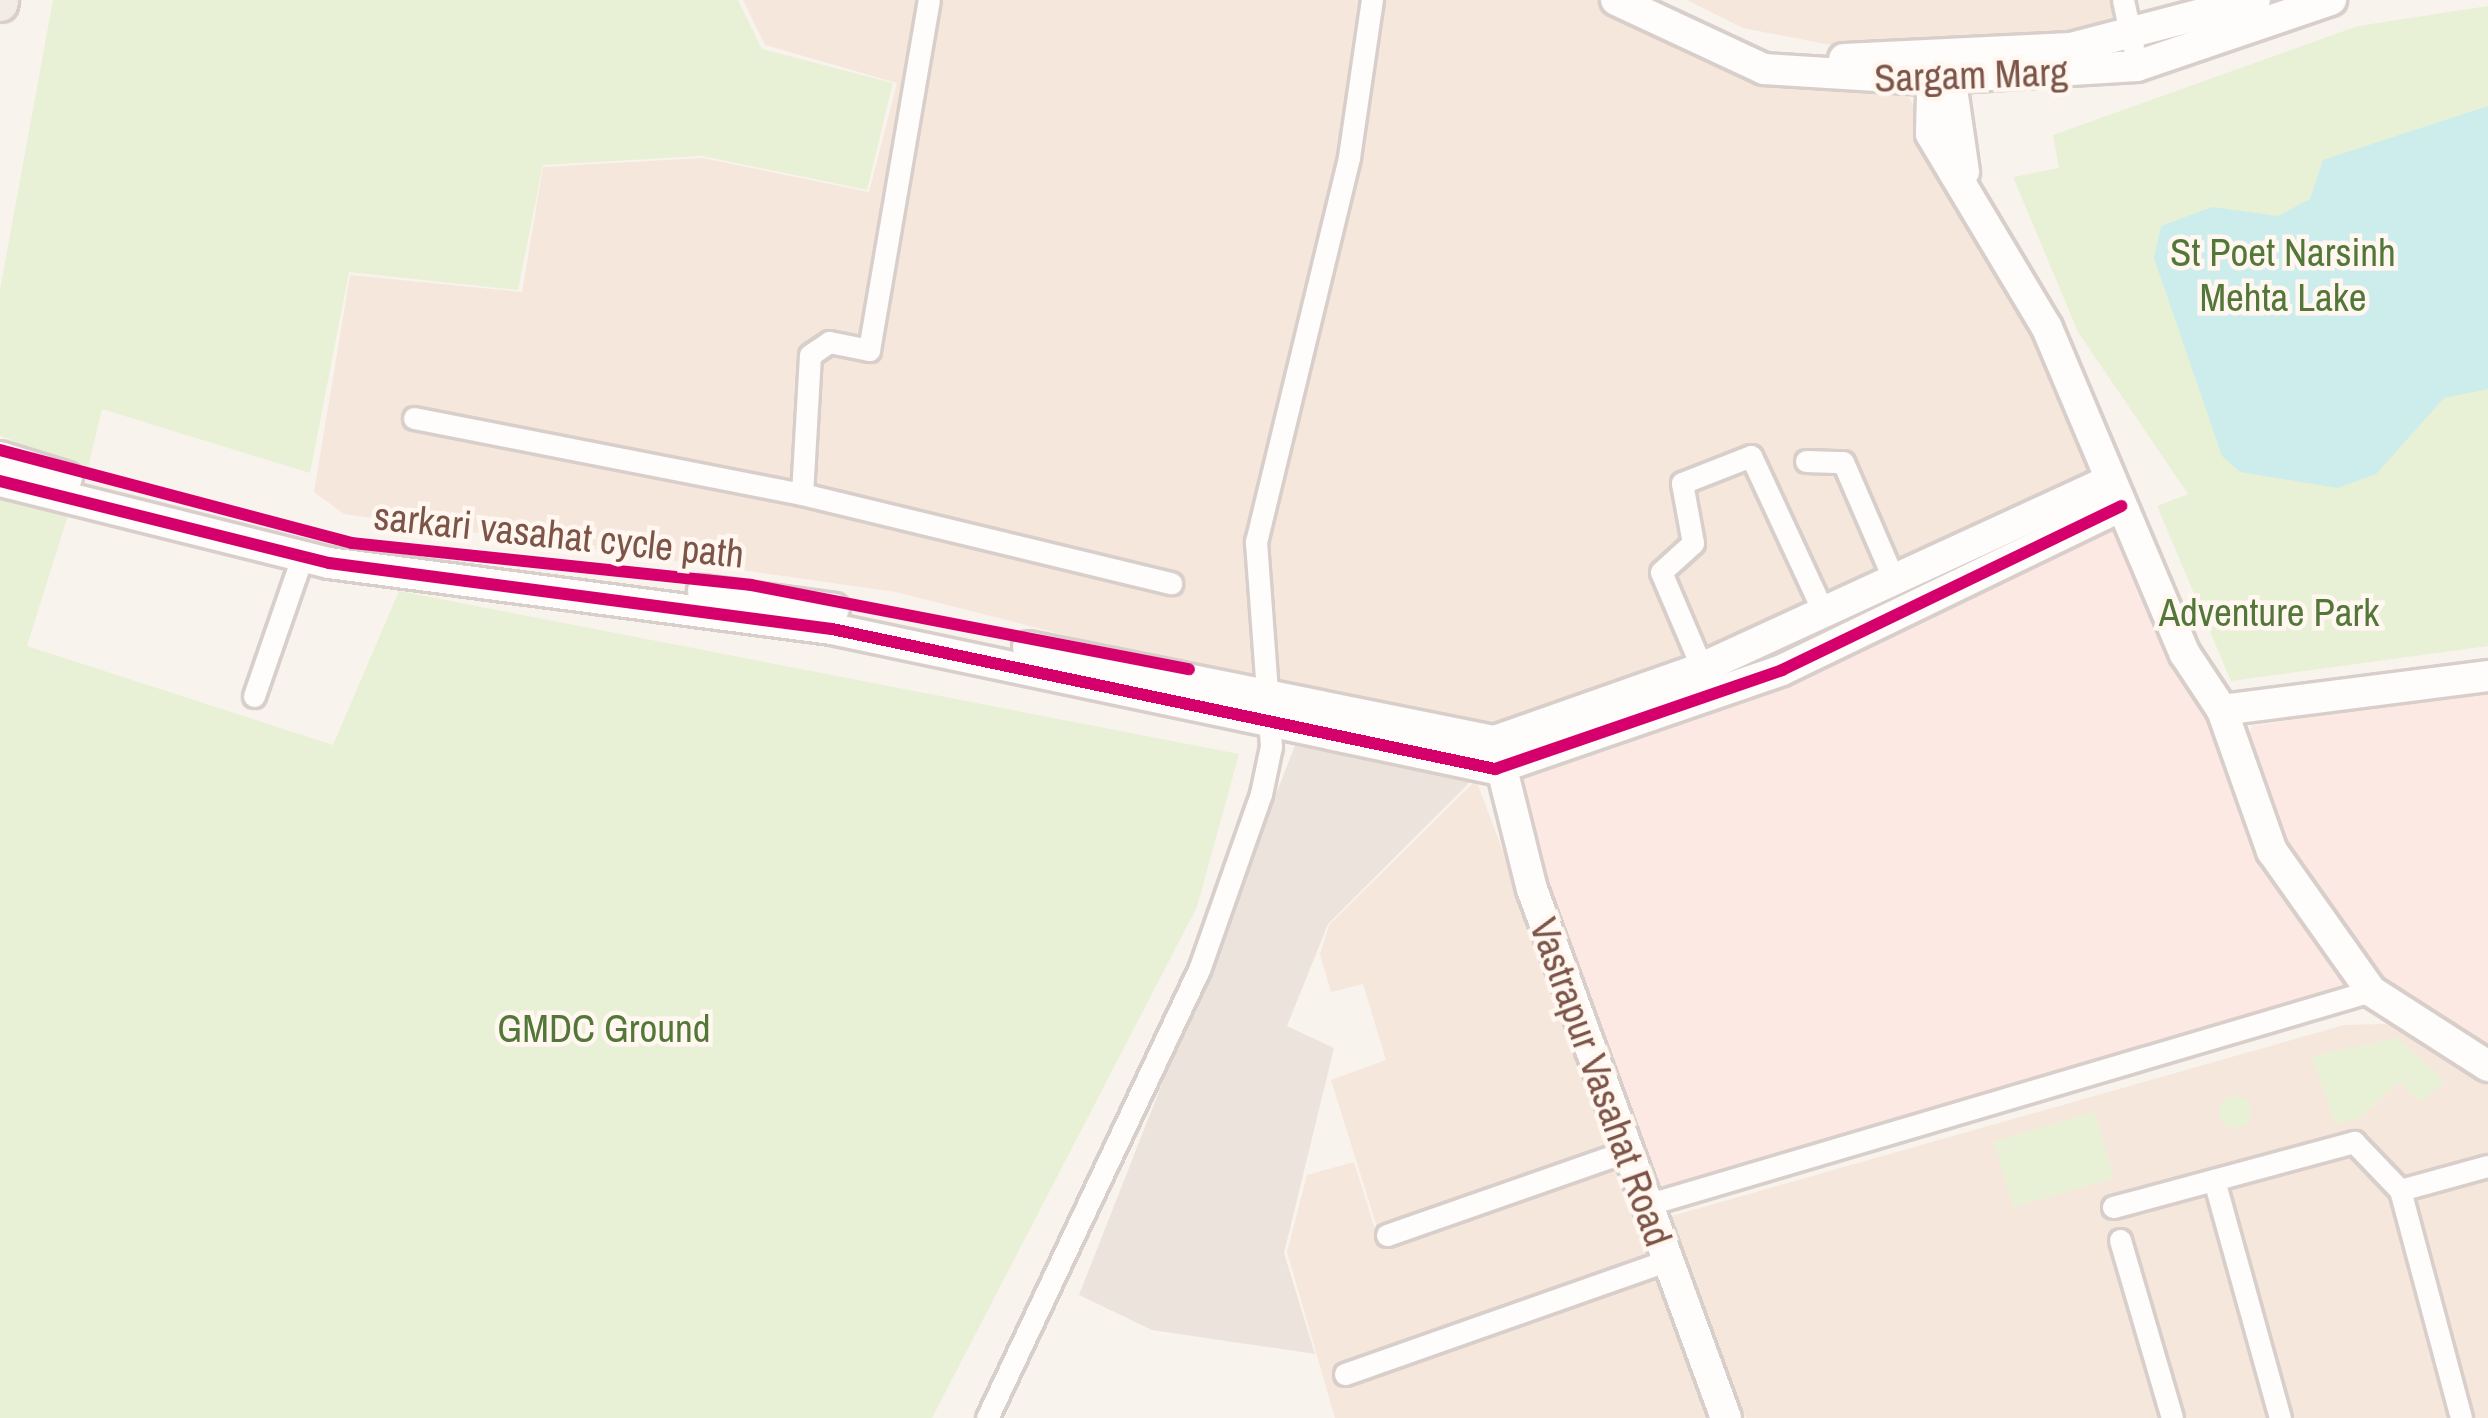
<!DOCTYPE html>
<style>
body{margin:0}
#map{position:relative;width:2488px;height:1418px;overflow:hidden;background:#f9f3ed;font-family:"Archivo Narrow",sans-serif}
div>[style]{position:absolute}
[style*='--x']{left:calc(var(--x)*1px);top:calc(var(--y)*1px);width:calc(var(--w)*1px);rotate:calc(var(--a)*1deg)}
.residential>*{inset:0;background:#f6e7dd}
.commercial>*{inset:0;background:#fce9e3}
.industrial>*{inset:0;background:#ede3dd}
.green>*{inset:0;background:#e8f1d6;transform-origin:0 0}
.round{border-radius:50%}
.water>*{inset:0;background:#ccedec}
.roads{filter:drop-shadow(3px 0 #d8ceca) drop-shadow(-3px 0 #d8ceca) drop-shadow(0 3px #d8ceca) drop-shadow(0 -3px #d8ceca)}
.street>*{height:21px;margin:-10.5px;padding:0 10.5px;transform-origin:10.5px;border-radius:10.5px;background:#fefdfc}
.secondary>*{height:30px;margin:-15px;padding:0 15px;transform-origin:15px;border-radius:15px;background:#fefdfc}
.primary>*{height:33px;margin:-16.5px;padding:0 16.5px;transform-origin:16.5px;border-radius:16.5px;background:#f3ece6}
.cycleway>*{height:12px;margin:-6px;padding:0 6px;transform-origin:6px;border-radius:6px;background:#d6006c}
span{translate:-50% -50%;white-space:nowrap;text-align:center;line-height:1.15;-webkit-text-stroke:9px #fff7f0;paint-order:stroke}
.street-label{font-size:39px;color:#7c5448}
.park-label{font-size:39px;color:#537739}
</style>
<div id="map">
<div class="residential">
<div style="clip-path:polygon(743px 0,1614px 0,1731px 61px,1904px 89px,2046px 331px,2110px 483px,1492px 744px,896px 592px,344px 514px,314px 492px,350px 275px,522px 292px,543px 167px,702px 158px,869px 192px,897px 83px,765px 45px)"></div>
<div style="clip-path:polygon(1687px 0,2119px 0,2120px 31px,1851px 49px,1743px 28px)"></div>
<div style="clip-path:polygon(1476px 780px,1618px 1154px,1380px 1237px,1331px 1080px,1386px 1060px,1363px 984px,1331px 992px,1320px 954px,1329px 925px)"></div>
<div style="clip-path:polygon(2386px 1024px,2488px 1077px,2488px 1418px,1746px 1418px,1672px 1216px,2344px 1025px)"></div>
<div style="clip-path:polygon(1619px 1159px,1716px 1418px,1335px 1418px,1287px 1252px,1307px 1175px,1354px 1162px,1380px 1245px)"></div>
</div>
<div class="commercial">
<div style="clip-path:polygon(2109px 489px,2234px 755px,2367px 990px,1648px 1198px,1497px 751px)"></div>
<div style="clip-path:polygon(2488px 692px,2488px 1061px,2375px 987px,2276px 846px,2243px 751px,2252px 726px)"></div>
</div>
<div class="industrial">
<div style="clip-path:polygon(1296px 743px,1470px 782px,1328px 924px,1287px 1026px,1334px 1048px,1284px 1253px,1315px 1354px,1152px 1330px,1079px 1295px)"></div>
</div>
<div class="green">
<div style="clip-path:polygon(53px 0,738px 0,762px 49px,893px 83px,867px 190px,702px 156px,543px 165px,518px 290px,349px 272px,310px 473px,102px 409px,88px 468px,0 436px,0 290px)"></div>
<div style="clip-path:polygon(2488px 6px,2488px 646px,2231px 681px,2157px 506px,2188px 494px,2078px 332px,2013px 177px,2059px 168px,2053px 135px,2358px 26px)"></div>
<div style="clip-path:polygon(0 500px,69px 512px,27px 646px,333px 745px,399px 591px,1239px 754px,1197px 907px,932px 1418px,0 1418px)"></div>
<div style="clip-path:polygon(2398px 1038px,2445px 1082px,2421px 1102px,2399px 1081px,2360px 1119px,2335px 1124px,2312px 1056px)"></div>
<div class="round" style="left:2219px;top:1096px;width:32px;height:32px"></div>
<div style="left:2095px;top:1112px;width:69px;height:105px;rotate:74deg"></div>
</div>
<div class="water">
<div style="clip-path:polygon(2488px 106px,2488px 389px,2444px 398px,2376px 474px,2338px 488px,2240px 472px,2222px 456px,2154px 258px,2161px 226px,2212px 207px,2278px 216px,2310px 199px,2323px 160px)"></div>
</div>
<div class="roads">
<div class="street">
<div style="--x:2123;--y:0;--w:47;--a:77.7"></div>
<div style="--x:414;--y:418;--w:395;--a:11.1"></div>
<div style="--x:802;--y:494;--w:139;--a:-86.7"></div>
<div style="--x:810;--y:355;--w:23;--a:-34"></div>
<div style="--x:829;--y:342;--w:41;--a:11.3"></div>
<div style="--x:869;--y:350;--w:355;--a:-80.3"></div>
<div style="--x:1806;--y:461;--w:37;--a:2"></div>
<div style="--x:1843;--y:462;--w:131;--a:66.6"></div>
<div style="--x:802;--y:494;--w:380;--a:13.6"></div>
<div style="--x:1702;--y:668;--w:104;--a:-113.1"></div>
<div style="--x:1661;--y:572;--w:43;--a:-42.2"></div>
<div style="--x:1693;--y:543;--w:61;--a:-100.4"></div>
<div style="--x:1682;--y:483;--w:74;--a:-21.4"></div>
<div style="--x:1751;--y:456;--w:171;--a:65.1"></div>
<div style="--x:254;--y:696;--w:147;--a:-70.9"></div>
<div style="--x:2214;--y:1180;--w:247;--a:74.5"></div>
<div style="--x:2400;--y:1190;--w:236;--a:75"></div>
<div style="--x:1646;--y:1205;--w:756;--a:-16.45"></div>
<div style="--x:2113;--y:1207;--w:250;--a:-15.1"></div>
<div style="--x:2354;--y:1142;--w:66;--a:46.2"></div>
<div style="--x:2400;--y:1190;--w:91;--a:-15.3"></div>
<div style="--x:1387;--y:1235;--w:251;--a:-19.3"></div>
<div style="--x:2120;--y:1240;--w:185;--a:73.7"></div>
<div style="--x:1345;--y:1374;--w:339;--a:-19.4"></div>
<div style="--x:987;--y:1418;--w:496;--a:-64.7"></div>
<div style="--x:1199;--y:970;--w:187;--a:-70.6"></div>
<div style="--x:1261;--y:794;--w:49;--a:-78.2"></div>
<div style="--x:1271;--y:746;--w:205;--a:-94.2"></div>
<div style="--x:1256;--y:542;--w:396;--a:-76.4"></div>
<div style="--x:1349;--y:157;--w:159;--a:-81.7"></div>
</div>
<div class="secondary">
<div style="--x:1616;--y:0;--w:163;--a:25"></div>
<div style="--x:1764;--y:69;--w:161;--a:3.6"></div>
<div style="--x:1925;--y:79;--w:212;--a:-3.5"></div>
<div style="--x:2137;--y:66;--w:205;--a:-18.8"></div>
<div style="--x:1933;--y:56;--w:78;--a:91.5"></div>
<div style="--x:1931;--y:134;--w:226;--a:59.1"></div>
<div style="--x:2047;--y:328;--w:354;--a:67.1"></div>
<div style="--x:2185;--y:654;--w:67;--a:56.5"></div>
<div style="--x:2222;--y:710;--w:150;--a:70.5"></div>
<div style="--x:2272;--y:851;--w:171;--a:54.7"></div>
<div style="--x:2371;--y:991;--w:139;--a:32.7"></div>
<div style="--x:1844;--y:59;--w:227;--a:-2.8"></div>
<div style="--x:2071;--y:48;--w:190;--a:-14.6"></div>
<div style="--x:1948;--y:61;--w:112;--a:81.8"></div>
<div style="--x:0;--y:457;--w:70;--a:17.4"></div>
<div style="--x:0;--y:481;--w:339;--a:14"></div>
<div style="--x:329;--y:563;--w:507;--a:7.48"></div>
<div style="--x:832;--y:629;--w:678;--a:11.92"></div>
<div style="--x:1495;--y:769;--w:304;--a:-19"></div>
<div style="--x:1782;--y:670;--w:377;--a:-25.8"></div>
<div style="--x:703;--y:591;--w:132;--a:7.8"></div>
<div style="--x:1028;--y:647;--w:476;--a:11.4"></div>
<div style="--x:1495;--y:741;--w:219;--a:-19.4"></div>
<div style="--x:1702;--y:668;--w:450;--a:-24.7"></div>
<div style="--x:2222;--y:710;--w:268;--a:-7.3"></div>
<div style="--x:1498;--y:753;--w:140;--a:76"></div>
<div style="--x:1532;--y:889;--w:563;--a:69.86"></div>
</div>
<div class="primary">
<div style="--x:0;--y:4;--w:4;--a:-76"></div>
</div>
</div>
<div class="cycleway">
<div style="--x:0;--y:450;--w:364;--a:14.8"></div>
<div style="--x:352;--y:543;--w:401;--a:6"></div>
<div style="--x:751;--y:585;--w:446;--a:10.9"></div>
<div style="--x:0;--y:481;--w:339;--a:14"></div>
<div style="--x:329;--y:563;--w:507;--a:7.48"></div>
<div style="--x:832;--y:629;--w:678;--a:11.92"></div>
<div style="--x:1495;--y:769;--w:304;--a:-19"></div>
<div style="--x:1782;--y:670;--w:377;--a:-25.8"></div>
</div>
<div class="street-label">
<span style="left:1971px;top:75px;rotate:-2deg">Sargam Marg</span>
<span style="left:559px;top:535px;rotate:6deg">sarkari vasahat cycle path</span>
<span style="left:1601px;top:1082px;rotate:70deg">Vastrapur Vasahat Road</span>
</div>
<div class="park-label">
<span style="left:2283px;top:275px">St Poet Narsinh<br>Mehta Lake</span>
<span style="left:2269px;top:612px">Adventure Park</span>
<span style="left:604px;top:1028px">GMDC Ground</span>
</div>
</div>
